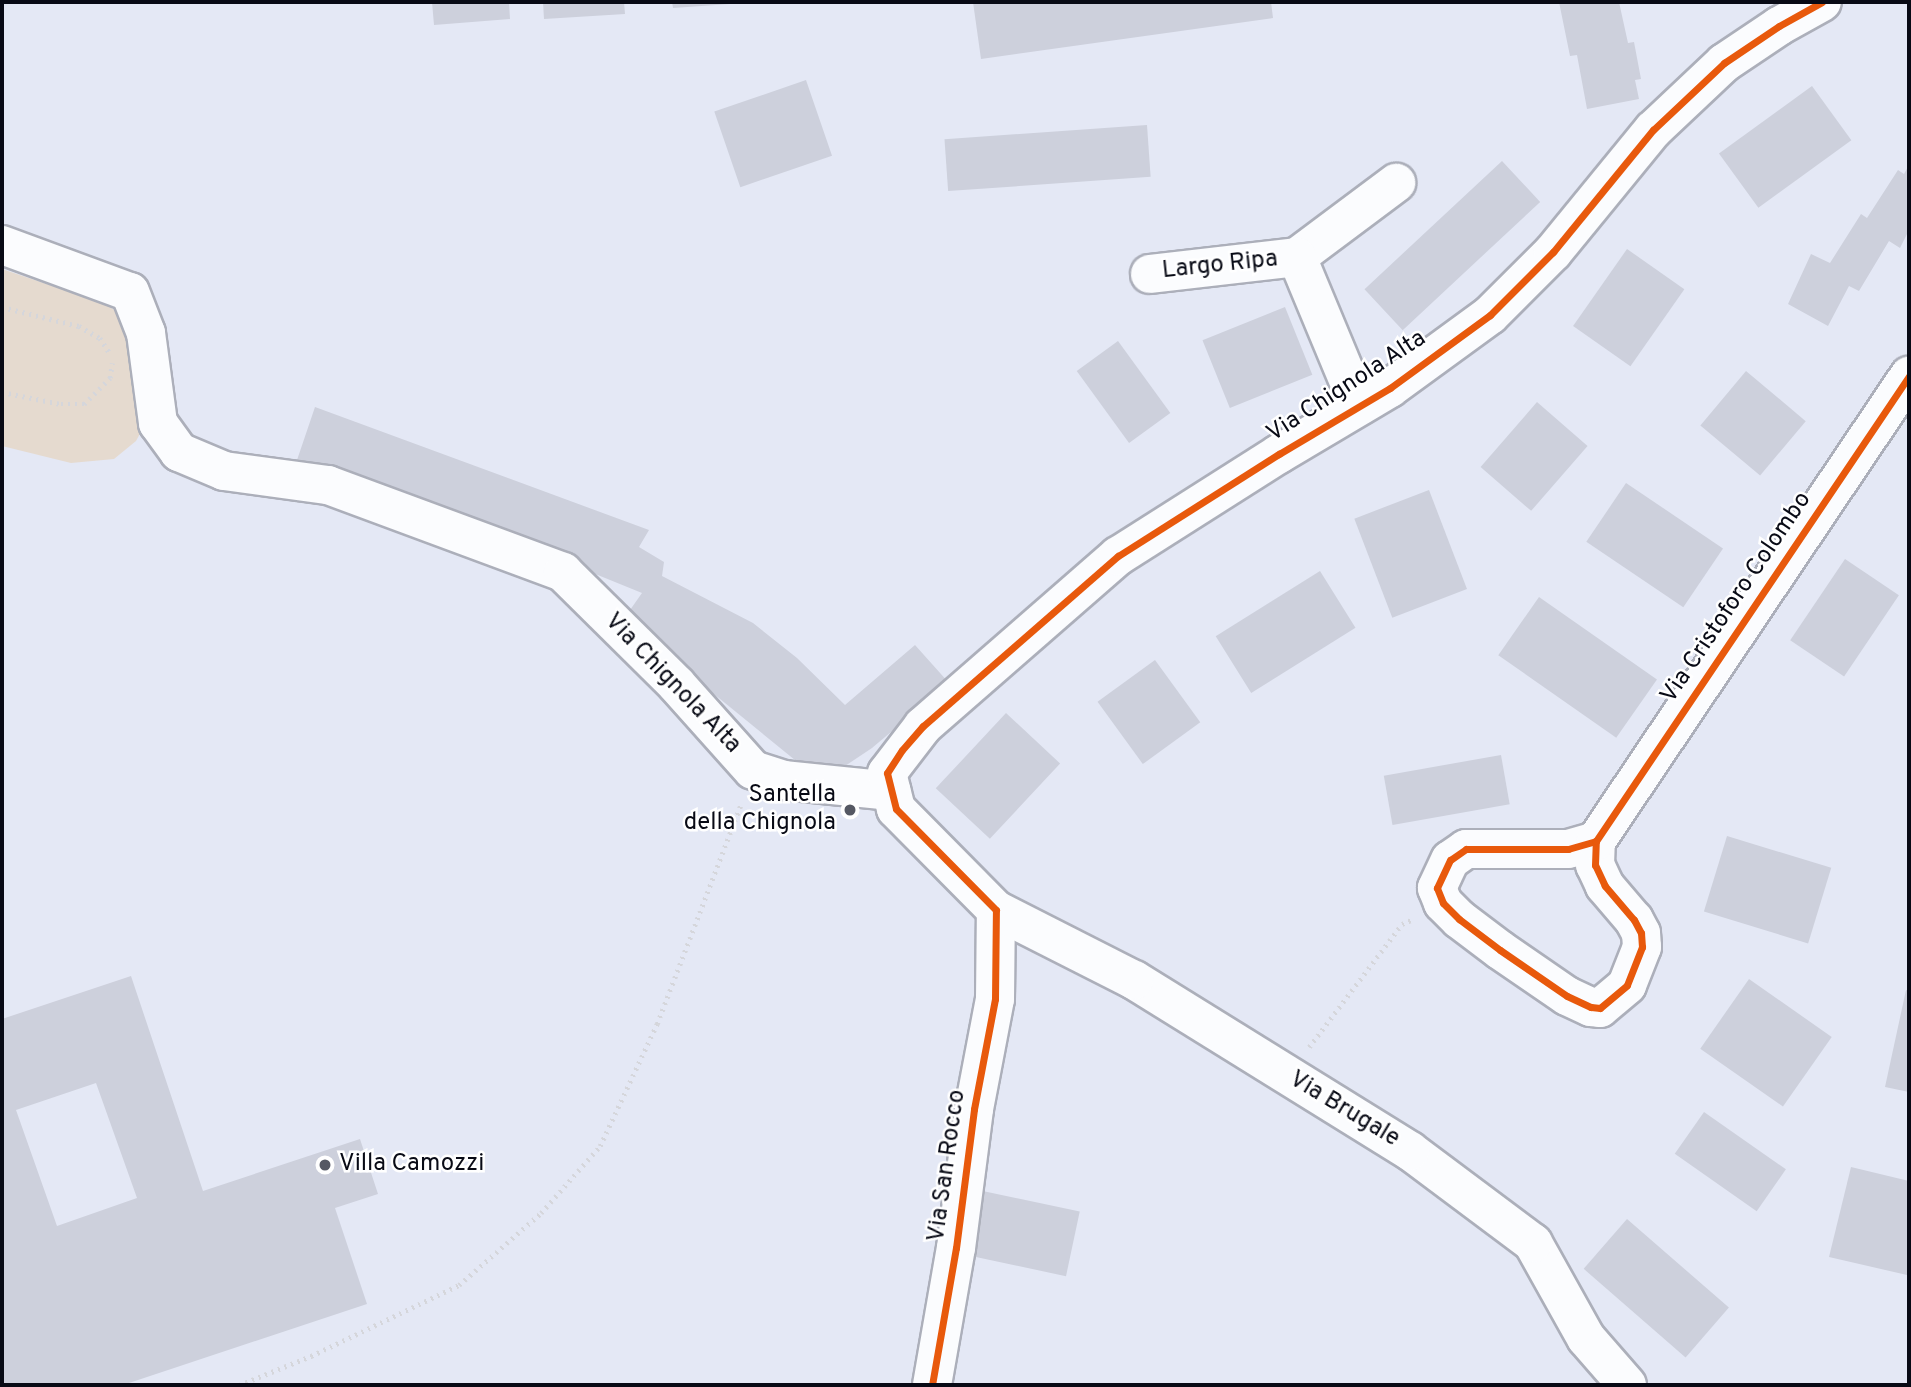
<!DOCTYPE html>
<style>
body{margin:0}
#map{position:relative;width:1911px;height:1387px;overflow:hidden;background:#e4e8f5;font-family:Overpass,sans-serif}
div>[style]{position:absolute}
[style*='--x']{left:calc(var(--x)*1px);top:calc(var(--y)*1px);width:calc(var(--w)*1px);rotate:calc(var(--a)*1deg)}
.green>*{inset:0;background:#e5dacf}
.building>*{inset:0;background:#cdd0dc;transform-origin:0 0}
.path>*{height:4.5px;margin-top:-2.25px;transform-origin:0;background:repeating-linear-gradient(90deg,#d5d6db 0 2px,transparent 0 7px)}
.roads{filter:drop-shadow(2px 0 #acafba) drop-shadow(-2px 0 #acafba) drop-shadow(0 2px #acafba) drop-shadow(0 -2px #acafba)}
.minor>*{height:38px;margin:-19px;padding:0 19px;transform-origin:19px;border-radius:19px;background:#fbfcfe}
.cycleway>*{height:7px;margin:-3.5px;padding:0 3.5px;transform-origin:3.5px;border-radius:3.5px;background:#e8590c}
.dots>*{width:19px;height:19px;translate:-50% -50%;box-sizing:border-box;border:4px solid #fff;border-radius:50%}
span{translate:-50% -50%;white-space:nowrap;text-align:center;line-height:1.15;-webkit-text-stroke:5px #fff;paint-order:stroke}
.street-label{font-size:24px;color:#080a15}
.poi-label{font-size:24px;color:#080a15}
.right{translate:-100% -50%;text-align:right}
.left{translate:0 -50%;text-align:left}
.frame{position:absolute;inset:0;border:4px solid #080a15;pointer-events:none}
</style>
<div id="map">
<div class="green">
<div style="clip-path:polygon(2px 269px,103px 303px,124px 316px,152px 412px,136px 441px,114px 459px,71px 463px,2px 446px)"></div>
</div>
<div class="building">
<div style="clip-path:polygon(432px 2px,509px 2px,510px 19px,434px 25px)"></div>
<div style="clip-path:polygon(543px 2px,624px 2px,625px 14px,544px 19px)"></div>
<div style="clip-path:polygon(672px 2px,730px 2px,730px 4px,673px 8px)"></div>
<div style="clip-path:polygon(973px 2px,1271px 2px,1273px 18px,981px 59px)"></div>
<div style="clip-path:polygon(1559px 2px,1619px 2px,1628px 43px,1634px 42px,1641px 79px,1635px 80px,1639px 99px,1587px 109px,1577px 55px,1570px 56px)"></div>
<div style="left:806px;top:80px;width:80px;height:97px;rotate:71deg"></div>
<div style="left:1812px;top:86px;width:67px;height:115px;rotate:54deg"></div>
<div style="left:1147px;top:125px;width:52px;height:203px;rotate:86deg"></div>
<div style="left:1502px;top:161px;width:56px;height:188px;rotate:47deg"></div>
<div style="clip-path:polygon(1909px 165px,1909px 230px,1900px 248px,1889px 241px,1859px 291px,1849px 286px,1828px 326px,1788px 304px,1811px 254px,1830px 263px,1861px 214px,1867px 218px,1898px 170px,1904px 174px)"></div>
<div style="left:1627px;top:249px;width:70px;height:94px;rotate:35deg"></div>
<div style="left:1285px;top:307px;width:73px;height:89px;rotate:68deg"></div>
<div style="left:1118px;top:341px;width:89px;height:51px;rotate:54deg"></div>
<div style="left:1746px;top:371px;width:78px;height:71px;rotate:40deg"></div>
<div style="left:1537px;top:402px;width:67px;height:86px;rotate:41deg"></div>
<div style="clip-path:polygon(315px 407px,649px 530px,639px 547px,664px 562px,662px 576px,753px 623px,797px 658px,845px 705px,915px 645px,949px 683px,872px 748px,842px 768px,806px 769px,623px 620px,642px 593px,347px 473px,296px 463px)"></div>
<div style="left:1626px;top:483px;width:117px;height:71px;rotate:34deg"></div>
<div style="left:1429px;top:490px;width:106px;height:80px;rotate:69deg"></div>
<div style="left:1845px;top:559px;width:65px;height:98px;rotate:34deg"></div>
<div style="left:1320px;top:571px;width:67px;height:123px;rotate:58deg"></div>
<div style="left:1539px;top:597px;width:144px;height:71px;rotate:35deg"></div>
<div style="left:1155px;top:660px;width:77px;height:71px;rotate:54deg"></div>
<div style="left:1006px;top:713px;width:74px;height:103px;rotate:43deg"></div>
<div style="left:1501px;top:755px;width:50px;height:119px;rotate:80deg"></div>
<div style="left:1727px;top:836px;width:109px;height:79px;rotate:17deg"></div>
<div style="clip-path:polygon(evenodd,131px 976px,203px 1191px,360px 1139px,378px 1194px,335px 1208px,367px 1304px,123px 1385px,2px 1385px,2px 1019px,131px 976px,96px 1083px,137px 1198px,57px 1226px,16px 1110px,96px 1083px)"></div>
<div style="left:1749px;top:979px;width:101px;height:85px;rotate:35deg"></div>
<div style="clip-path:polygon(1906px 990px,1909px 991px,1909px 1092px,1885px 1087px)"></div>
<div style="left:1704px;top:1112px;width:100px;height:51px;rotate:35deg"></div>
<div style="clip-path:polygon(1851px 1167px,1909px 1181px,1907px 1275px,1829px 1257px)"></div>
<div style="left:978px;top:1190px;width:104px;height:66px;rotate:12deg"></div>
<div style="left:1627px;top:1219px;width:135px;height:66px;rotate:41deg"></div>
</div>
<div class="path">
<div style="--x:2;--y:307;--w:79;--a:13.9"></div>
<div style="--x:79;--y:326;--w:24;--a:30"></div>
<div style="--x:100;--y:338;--w:20;--a:57"></div>
<div style="--x:2;--y:392;--w:60;--a:11.5"></div>
<div style="--x:61;--y:404;--w:23;--a:0"></div>
<div style="--x:84;--y:404;--w:37;--a:-45"></div>
<div style="--x:110;--y:378;--w:15;--a:-82"></div>
<div style="--x:1309;--y:1047;--w:154;--a:-52.9"></div>
<div style="--x:1402;--y:924;--w:12;--a:-24"></div>
<div style="--x:239;--y:1385;--w:78;--a:-21.9"></div>
<div style="--x:311;--y:1356;--w:164;--a:-25.6"></div>
<div style="--x:459;--y:1285;--w:109;--a:-41.3"></div>
<div style="--x:541;--y:1213;--w:89;--a:-48.6"></div>
<div style="--x:600;--y:1146;--w:135;--a:-65"></div>
<div style="--x:657;--y:1024;--w:235;--a:-69.1"></div>
</div>
<div class="roads">
<div class="minor">
<div style="--x:2;--y:245;--w:136;--a:20.2"></div>
<div style="--x:130;--y:292;--w:44;--a:68.7"></div>
<div style="--x:146;--y:333;--w:91;--a:82.4"></div>
<div style="--x:158;--y:423;--w:36;--a:54"></div>
<div style="--x:179;--y:452;--w:49;--a:22.9"></div>
<div style="--x:224;--y:471;--w:105;--a:7.7"></div>
<div style="--x:328;--y:485;--w:251;--a:20.3"></div>
<div style="--x:563;--y:572;--w:159;--a:44.7"></div>
<div style="--x:676;--y:684;--w:115;--a:48.2"></div>
<div style="--x:753;--y:770;--w:32;--a:18"></div>
<div style="--x:783;--y:780;--w:109;--a:5.8"></div>
<div style="--x:1297;--y:257;--w:124;--a:-36.8"></div>
<div style="--x:1150;--y:274;--w:148;--a:-6.6"></div>
<div style="--x:1297;--y:257;--w:161;--a:67.4"></div>
<div style="--x:1596;--y:841;--w:29;--a:164"></div>
<div style="--x:1568;--y:849;--w:102;--a:180"></div>
<div style="--x:1466;--y:849;--w:19;--a:145"></div>
<div style="--x:1450;--y:860;--w:31;--a:115"></div>
<div style="--x:1437;--y:888;--w:16;--a:68"></div>
<div style="--x:1443;--y:903;--w:23;--a:45"></div>
<div style="--x:1459;--y:919;--w:51;--a:37.1"></div>
<div style="--x:1500;--y:950;--w:81;--a:34.5"></div>
<div style="--x:1567;--y:996;--w:26;--a:25"></div>
<div style="--x:1591;--y:1007;--w:9;--a:6"></div>
<div style="--x:1600;--y:1008;--w:35;--a:-40"></div>
<div style="--x:1627;--y:985;--w:41;--a:-68.5"></div>
<div style="--x:1642;--y:947;--w:14;--a:-94"></div>
<div style="--x:1641;--y:933;--w:15;--a:-118"></div>
<div style="--x:1634;--y:920;--w:45;--a:-130.5"></div>
<div style="--x:1605;--y:886;--w:23;--a:-115"></div>
<div style="--x:1595;--y:865;--w:24;--a:-88"></div>
<div style="--x:1596;--y:841;--w:561;--a:-56.05"></div>
<div style="--x:932;--y:1385;--w:139;--a:-80.1"></div>
<div style="--x:956;--y:1248;--w:140;--a:-82.6"></div>
<div style="--x:974;--y:1109;--w:112;--a:-79.2"></div>
<div style="--x:995;--y:999;--w:89;--a:-89.4"></div>
<div style="--x:1627;--y:1385;--w:62;--a:-131.1"></div>
<div style="--x:1586;--y:1338;--w:109;--a:-119.2"></div>
<div style="--x:1533;--y:1243;--w:154;--a:-143.2"></div>
<div style="--x:1410;--y:1151;--w:325;--a:-148.2"></div>
<div style="--x:1134;--y:980;--w:155;--a:-153.1"></div>
<div style="--x:996;--y:910;--w:142;--a:-134.7"></div>
<div style="--x:896;--y:809;--w:37;--a:-104"></div>
<div style="--x:887;--y:773;--w:59;--a:-52.5"></div>
<div style="--x:923;--y:726;--w:259;--a:-41.1"></div>
<div style="--x:1118;--y:556;--w:191;--a:-32.4"></div>
<div style="--x:1279;--y:454;--w:129;--a:-30.7"></div>
<div style="--x:1390;--y:388;--w:124;--a:-36.1"></div>
<div style="--x:1490;--y:315;--w:89;--a:-45"></div>
<div style="--x:1553;--y:252;--w:158;--a:-50.7"></div>
<div style="--x:1653;--y:130;--w:98;--a:-43.3"></div>
<div style="--x:1724;--y:63;--w:66;--a:-33.9"></div>
<div style="--x:1779;--y:26;--w:49;--a:-29.2"></div>
</div>
</div>
<div class="cycleway">
<div style="--x:1596;--y:841;--w:29;--a:164"></div>
<div style="--x:1568;--y:849;--w:102;--a:180"></div>
<div style="--x:1466;--y:849;--w:19;--a:145"></div>
<div style="--x:1450;--y:860;--w:31;--a:115"></div>
<div style="--x:1437;--y:888;--w:16;--a:68"></div>
<div style="--x:1443;--y:903;--w:23;--a:45"></div>
<div style="--x:1459;--y:919;--w:51;--a:37.1"></div>
<div style="--x:1500;--y:950;--w:81;--a:34.5"></div>
<div style="--x:1567;--y:996;--w:26;--a:25"></div>
<div style="--x:1591;--y:1007;--w:9;--a:6"></div>
<div style="--x:1600;--y:1008;--w:35;--a:-40"></div>
<div style="--x:1627;--y:985;--w:41;--a:-68.5"></div>
<div style="--x:1642;--y:947;--w:14;--a:-94"></div>
<div style="--x:1641;--y:933;--w:15;--a:-118"></div>
<div style="--x:1634;--y:920;--w:45;--a:-130.5"></div>
<div style="--x:1605;--y:886;--w:23;--a:-115"></div>
<div style="--x:1595;--y:865;--w:24;--a:-88"></div>
<div style="--x:1596;--y:841;--w:561;--a:-56.05"></div>
<div style="--x:932;--y:1385;--w:139;--a:-80.1"></div>
<div style="--x:956;--y:1248;--w:140;--a:-82.6"></div>
<div style="--x:974;--y:1109;--w:112;--a:-79.2"></div>
<div style="--x:995;--y:999;--w:89;--a:-89.4"></div>
<div style="--x:996;--y:910;--w:142;--a:-134.7"></div>
<div style="--x:896;--y:809;--w:37;--a:-104"></div>
<div style="--x:887;--y:773;--w:27;--a:-57"></div>
<div style="--x:902;--y:750;--w:32;--a:-49"></div>
<div style="--x:923;--y:726;--w:259;--a:-41.1"></div>
<div style="--x:1118;--y:556;--w:191;--a:-32.4"></div>
<div style="--x:1279;--y:454;--w:129;--a:-30.7"></div>
<div style="--x:1390;--y:388;--w:124;--a:-36.1"></div>
<div style="--x:1490;--y:315;--w:89;--a:-45"></div>
<div style="--x:1553;--y:252;--w:158;--a:-50.7"></div>
<div style="--x:1653;--y:130;--w:98;--a:-43.3"></div>
<div style="--x:1724;--y:63;--w:66;--a:-33.9"></div>
<div style="--x:1779;--y:26;--w:49;--a:-29.2"></div>
</div>
<div class="dots">
<div style="left:850px;top:810px;background:#555863"></div>
<div style="left:325px;top:1165px;background:#555863"></div>
</div>
<div class="street-label">
<span style="left:1220px;top:266px;rotate:-6deg">Largo Ripa</span>
<span style="left:1347px;top:387px;rotate:-33deg">Via Chignola Alta</span>
<span style="left:1737px;top:598px;rotate:-56deg">Via Cristoforo Colombo</span>
<span style="left:672px;top:684px;rotate:46deg">Via Chignola Alta</span>
<span style="left:1344px;top:1110px;rotate:31deg">Via Brugale</span>
<span style="left:948px;top:1166px;rotate:-82deg">Via San Rocco</span>
</div>
<div class="poi-label">
<span class="right" style="left:836px;top:810px">Santella<br>della Chignola</span>
<span class="left" style="left:339px;top:1165px">Villa Camozzi</span>
</div>
<div class="frame"></div>
</div>
